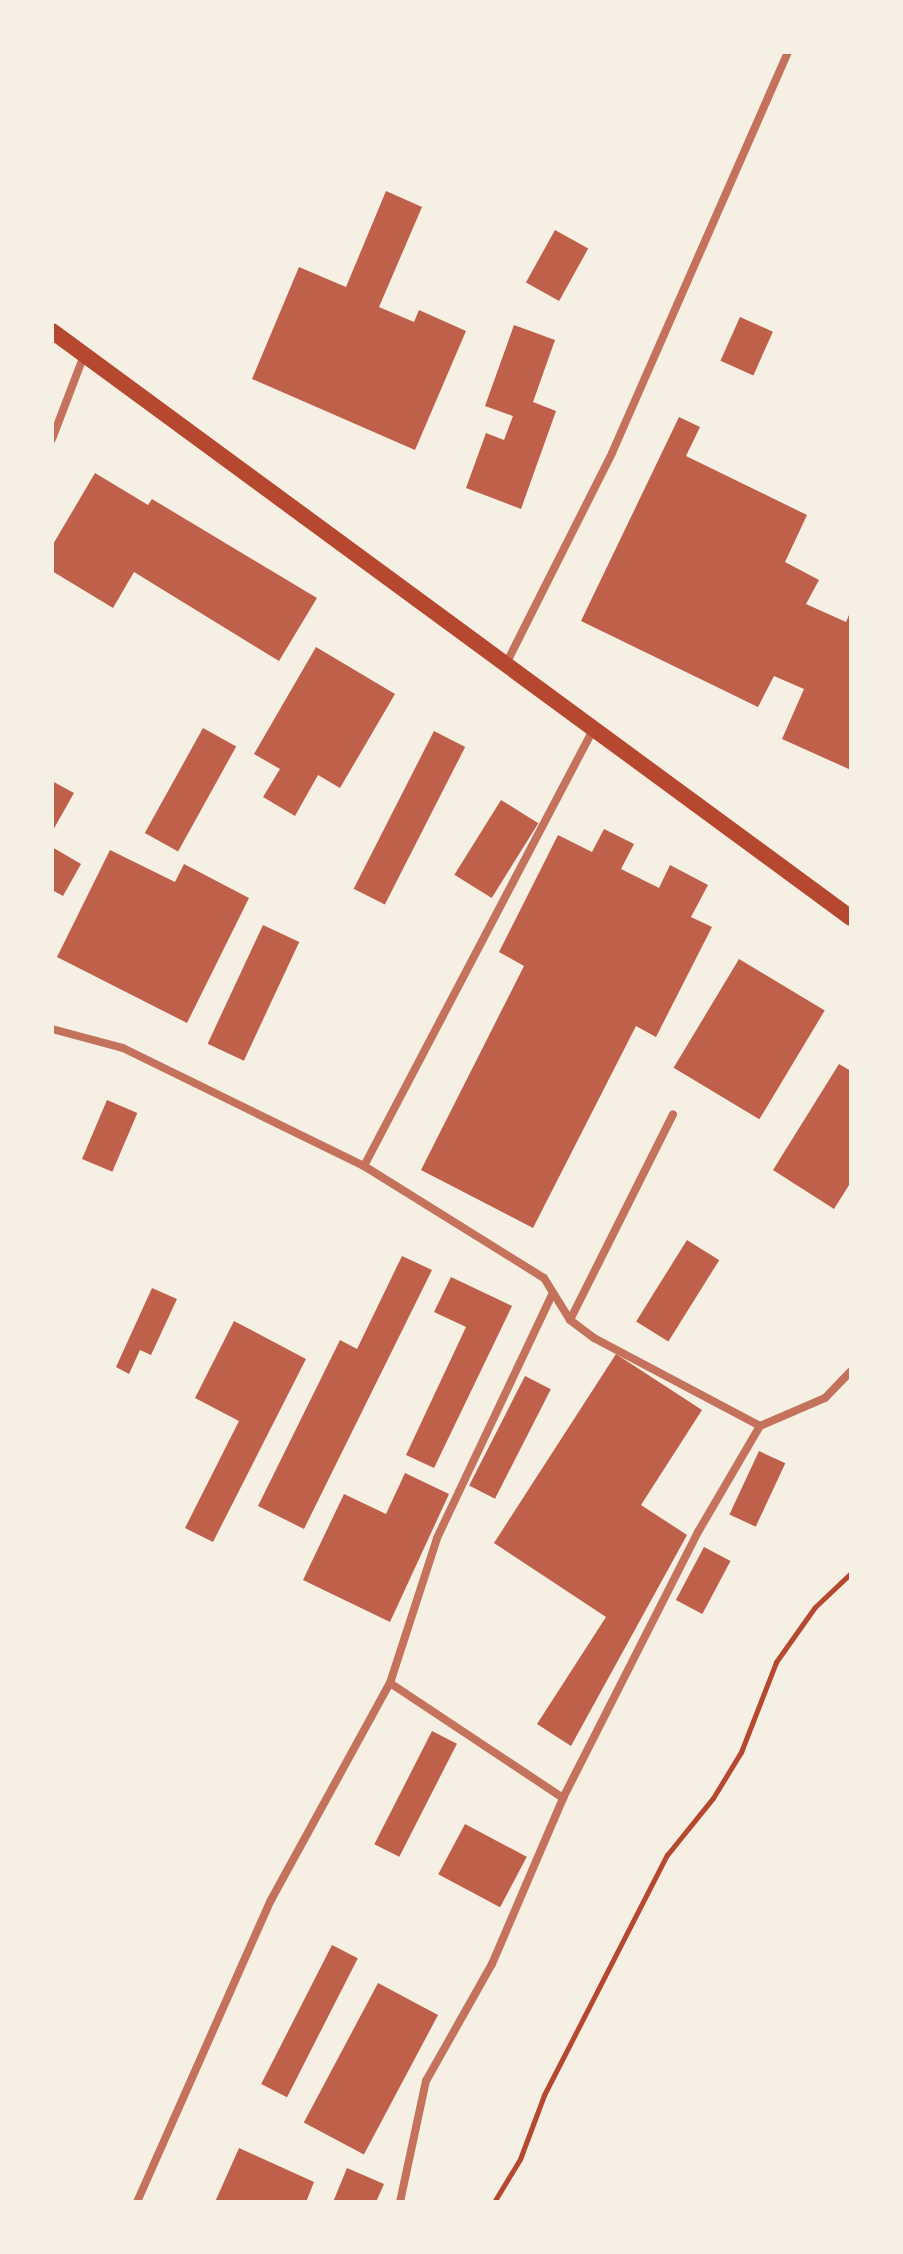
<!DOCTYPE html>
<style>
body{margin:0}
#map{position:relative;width:903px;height:2254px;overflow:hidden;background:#f6efe4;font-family:"Alegreya Sans",sans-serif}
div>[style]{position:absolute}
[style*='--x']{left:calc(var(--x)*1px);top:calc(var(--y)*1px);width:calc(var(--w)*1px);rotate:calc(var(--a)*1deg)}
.building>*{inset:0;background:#bf614a;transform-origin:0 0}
.path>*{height:5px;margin:-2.5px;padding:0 2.5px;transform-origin:2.5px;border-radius:2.5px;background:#b5482f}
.minor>*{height:8px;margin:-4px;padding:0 4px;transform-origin:4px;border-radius:4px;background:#c5725c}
.secondary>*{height:16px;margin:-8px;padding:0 8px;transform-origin:8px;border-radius:8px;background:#b5482f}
span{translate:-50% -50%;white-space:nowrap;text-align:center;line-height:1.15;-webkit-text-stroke:6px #f6efe4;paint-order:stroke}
.frame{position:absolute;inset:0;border:54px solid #f6efe4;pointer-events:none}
</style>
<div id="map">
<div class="building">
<div style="clip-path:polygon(386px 191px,422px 207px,379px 307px,414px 322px,419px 310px,466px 331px,415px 450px,252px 379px,299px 267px,346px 287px)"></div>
<div style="left:555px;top:230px;width:38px;height:60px;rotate:29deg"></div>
<div style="left:740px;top:317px;width:36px;height:48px;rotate:24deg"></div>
<div style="clip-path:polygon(514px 325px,555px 340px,533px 402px,556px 411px,521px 509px,466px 488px,486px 433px,504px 440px,513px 416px,485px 406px)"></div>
<div style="clip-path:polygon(679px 417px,700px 427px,686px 456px,807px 515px,785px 562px,819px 580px,806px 604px,846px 622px,851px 610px,851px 770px,782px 739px,804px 689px,774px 676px,758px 707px,581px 621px)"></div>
<div style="clip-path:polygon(95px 473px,148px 505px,152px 499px,317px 598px,279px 661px,134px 572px,113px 608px,52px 571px,52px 546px)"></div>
<div style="clip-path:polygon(316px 647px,395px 694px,340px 788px,318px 775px,295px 816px,263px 797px,280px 769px,254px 754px)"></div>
<div style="left:203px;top:728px;width:38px;height:120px;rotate:29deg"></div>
<div style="left:434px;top:731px;width:35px;height:177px;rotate:27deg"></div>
<div style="clip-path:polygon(52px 781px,74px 793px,52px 832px)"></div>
<div style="left:501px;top:800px;width:44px;height:88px;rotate:32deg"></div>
<div style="clip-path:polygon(604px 829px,634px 844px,621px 869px,659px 888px,670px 865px,708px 885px,691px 917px,712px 927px,656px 1037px,636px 1026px,533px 1228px,421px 1170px,524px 966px,499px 952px,558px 835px,592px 852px)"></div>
<div style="clip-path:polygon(52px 847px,81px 864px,63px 896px,52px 890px)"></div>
<div style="clip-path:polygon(110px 850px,175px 882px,184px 864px,249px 898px,187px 1023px,57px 957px)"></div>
<div style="left:263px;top:925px;width:40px;height:131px;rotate:25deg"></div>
<div style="left:739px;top:959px;width:100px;height:127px;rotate:31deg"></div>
<div style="clip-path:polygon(839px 1064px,851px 1071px,851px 1182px,834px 1209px,773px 1170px)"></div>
<div style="left:107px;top:1100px;width:33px;height:64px;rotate:23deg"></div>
<div style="left:687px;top:1240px;width:38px;height:96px;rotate:32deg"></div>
<div style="clip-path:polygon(402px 1256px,432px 1270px,304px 1529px,258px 1506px,340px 1340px,357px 1349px)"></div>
<div style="clip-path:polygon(451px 1277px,512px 1306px,434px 1468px,406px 1455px,466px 1327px,434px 1312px)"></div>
<div style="clip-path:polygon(152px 1288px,177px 1299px,151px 1355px,140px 1350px,129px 1374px,116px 1367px)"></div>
<div style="clip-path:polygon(234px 1321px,306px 1359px,213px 1542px,185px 1528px,239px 1421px,195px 1398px)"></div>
<div style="clip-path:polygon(616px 1354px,702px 1410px,641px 1505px,687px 1535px,571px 1746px,537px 1724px,606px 1617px,494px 1543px)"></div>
<div style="left:525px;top:1376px;width:29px;height:123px;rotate:27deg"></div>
<div style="left:759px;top:1451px;width:29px;height:70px;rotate:25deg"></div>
<div style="clip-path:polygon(405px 1473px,449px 1494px,390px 1622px,303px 1580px,344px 1494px,386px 1514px)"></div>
<div style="left:704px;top:1547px;width:30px;height:60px;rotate:28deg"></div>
<div style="left:432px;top:1731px;width:28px;height:127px;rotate:27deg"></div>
<div style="left:465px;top:1824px;width:70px;height:57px;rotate:28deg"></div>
<div style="left:332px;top:1945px;width:29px;height:156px;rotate:27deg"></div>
<div style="left:378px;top:1983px;width:68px;height:158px;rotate:28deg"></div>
<div style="clip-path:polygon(239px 2148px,314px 2182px,306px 2202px,215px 2202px)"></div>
<div style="clip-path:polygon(347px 2168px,384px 2184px,376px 2202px,333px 2202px)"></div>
</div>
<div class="path">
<div style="--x:494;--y:2202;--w:50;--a:-58.8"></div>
<div style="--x:520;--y:2159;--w:68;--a:-69.4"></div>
<div style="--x:544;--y:2095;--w:270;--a:-62.9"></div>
<div style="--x:667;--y:1855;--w:73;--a:-51.1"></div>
<div style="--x:713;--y:1798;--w:54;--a:-58.7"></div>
<div style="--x:741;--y:1752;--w:97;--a:-68.7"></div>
<div style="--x:776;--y:1662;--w:67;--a:-54.7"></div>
<div style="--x:815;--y:1607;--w:50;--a:-43.4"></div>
</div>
<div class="minor">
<div style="--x:52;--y:439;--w:90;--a:-69.1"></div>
<div style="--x:507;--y:662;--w:234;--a:-63.3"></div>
<div style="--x:612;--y:453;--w:438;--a:-66.3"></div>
<div style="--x:52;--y:1029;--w:73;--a:15"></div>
<div style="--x:123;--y:1048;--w:268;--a:26.1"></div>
<div style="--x:364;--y:1166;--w:212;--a:31.9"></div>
<div style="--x:544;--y:1278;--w:49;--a:58.2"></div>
<div style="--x:570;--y:1320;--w:30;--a:37"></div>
<div style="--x:594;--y:1338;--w:188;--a:27.9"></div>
<div style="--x:364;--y:1166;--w:496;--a:-62.3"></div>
<div style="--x:570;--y:1320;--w:230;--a:-63.4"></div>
<div style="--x:390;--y:1683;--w:208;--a:33.6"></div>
<div style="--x:137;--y:2202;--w:330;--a:-66.1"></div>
<div style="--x:271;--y:1900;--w:247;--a:-61.3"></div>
<div style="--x:390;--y:1683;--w:152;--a:-72"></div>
<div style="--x:437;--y:1538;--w:271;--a:-64.7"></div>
<div style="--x:400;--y:2202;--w:124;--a:-77.9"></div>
<div style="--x:426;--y:2081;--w:134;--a:-60.6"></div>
<div style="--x:492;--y:1964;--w:181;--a:-66.8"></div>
<div style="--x:563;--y:1798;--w:298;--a:-63.1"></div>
<div style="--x:698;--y:1532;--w:123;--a:-59.7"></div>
<div style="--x:760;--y:1426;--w:71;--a:-23.3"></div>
<div style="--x:825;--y:1398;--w:37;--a:-46"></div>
</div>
<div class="secondary">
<div style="--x:52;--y:331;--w:991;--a:36.3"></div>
</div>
<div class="frame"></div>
</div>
